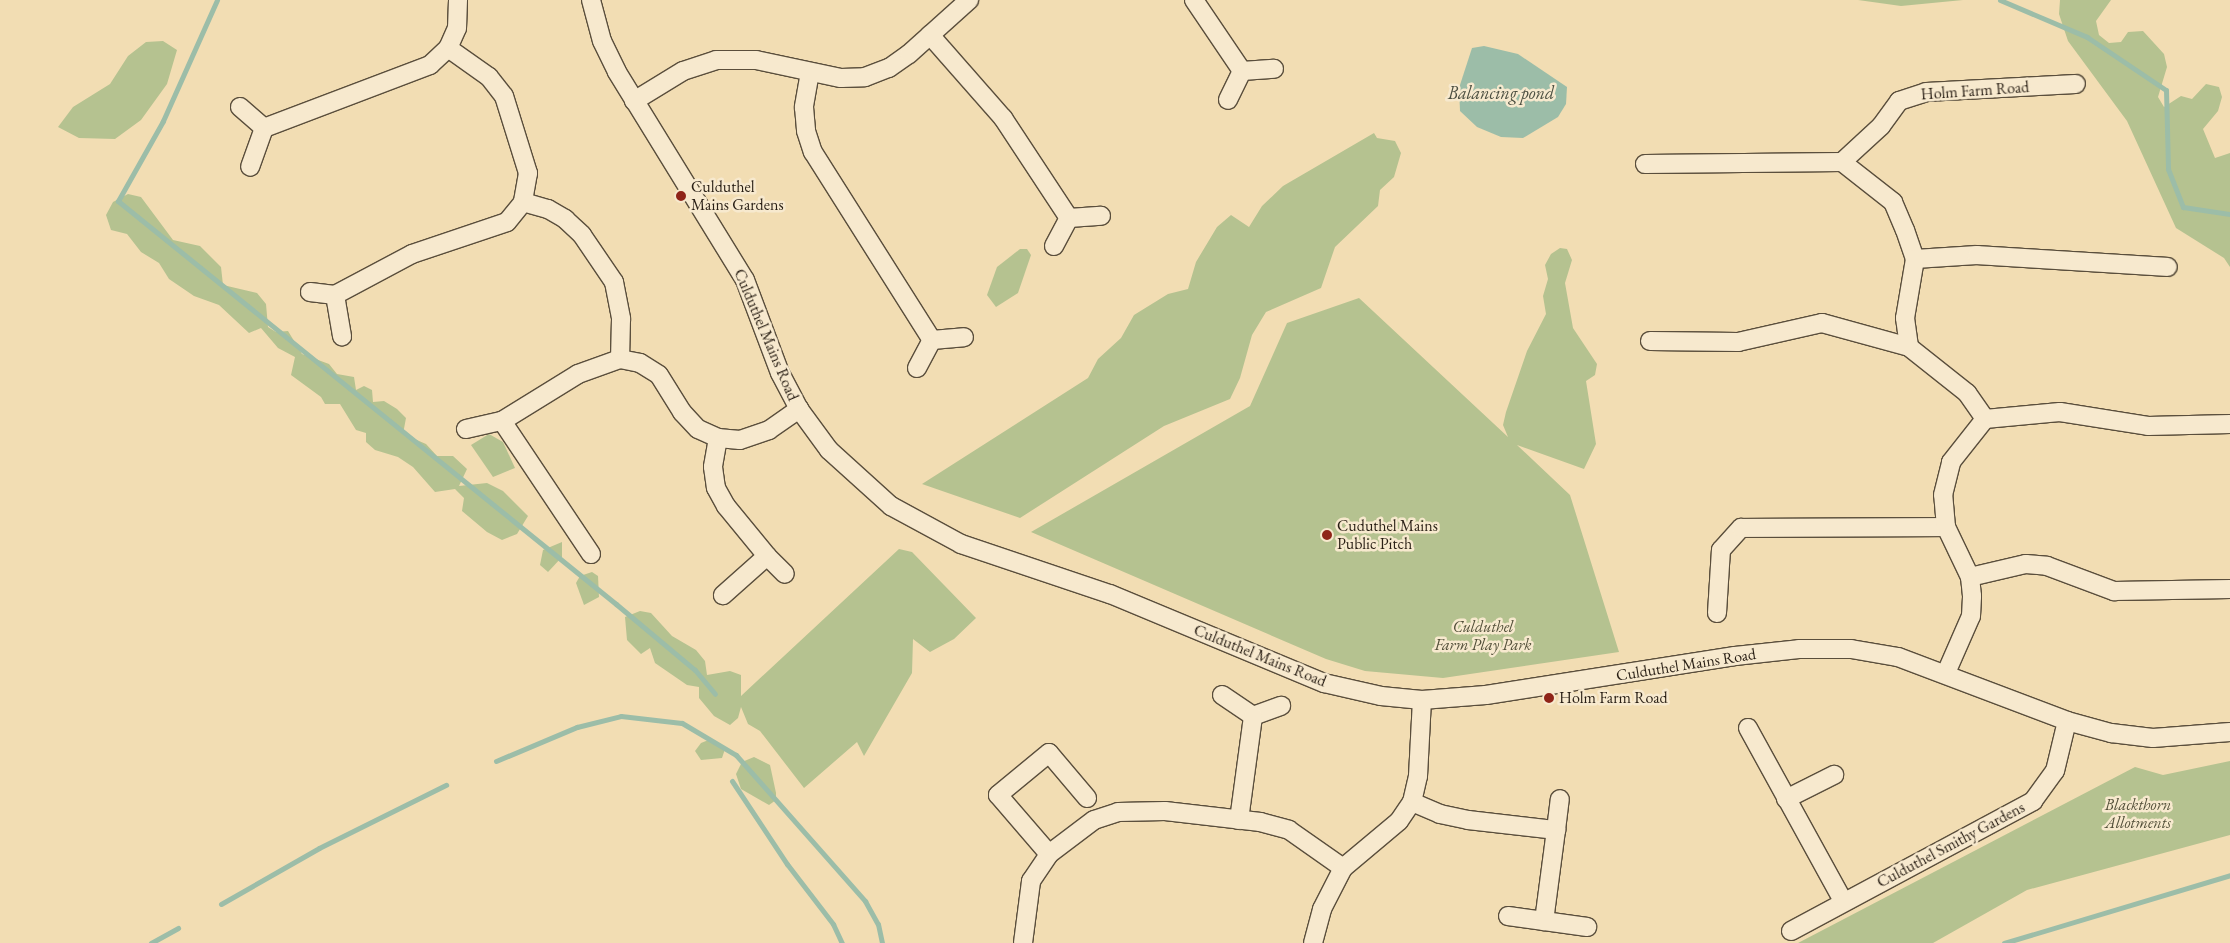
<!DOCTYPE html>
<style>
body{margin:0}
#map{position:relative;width:2230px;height:943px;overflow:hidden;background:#f2ddb3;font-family:"EB Garamond",serif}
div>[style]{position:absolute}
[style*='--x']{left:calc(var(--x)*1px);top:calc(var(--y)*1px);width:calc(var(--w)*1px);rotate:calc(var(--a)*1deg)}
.green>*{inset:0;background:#b5c290}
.water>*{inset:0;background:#9cbda8}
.stream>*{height:5px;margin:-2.5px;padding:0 2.5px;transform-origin:2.5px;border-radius:2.5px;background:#9cbda8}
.roads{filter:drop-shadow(1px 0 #5a4e3c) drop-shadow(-1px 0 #5a4e3c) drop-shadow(0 1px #5a4e3c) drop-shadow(0 -1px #5a4e3c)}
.minor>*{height:18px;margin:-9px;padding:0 9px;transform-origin:9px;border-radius:9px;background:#f7e9ce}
.dots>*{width:14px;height:14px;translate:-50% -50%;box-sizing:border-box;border:2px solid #f7e9ce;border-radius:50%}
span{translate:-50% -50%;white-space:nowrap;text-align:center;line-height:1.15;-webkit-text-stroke:5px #f7e9ce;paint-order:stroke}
.street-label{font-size:16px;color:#281e14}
.poi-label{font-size:16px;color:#281e14}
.left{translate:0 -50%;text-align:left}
.park-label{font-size:16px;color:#524f39;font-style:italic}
.water-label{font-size:18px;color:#4b4e40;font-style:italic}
</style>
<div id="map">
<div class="green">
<div style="clip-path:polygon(1858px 0,1963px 0,1901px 6px)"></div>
<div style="clip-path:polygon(2060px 0,2111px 0,2096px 21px,2099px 35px,2109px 43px,2121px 42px,2128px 32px,2143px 31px,2164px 54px,2167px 67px,2158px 97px,2164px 107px,2181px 96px,2192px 99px,2206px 84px,2219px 87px,2222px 97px,2218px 111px,2203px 129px,2215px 158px,2230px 153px,2230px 267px,2224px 258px,2176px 228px,2127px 121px,2068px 41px,2059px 14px)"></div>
<div style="clip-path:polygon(163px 41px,177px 50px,167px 84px,141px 120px,115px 139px,79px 138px,58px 127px,73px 107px,110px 84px,128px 56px,146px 42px)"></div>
<div style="clip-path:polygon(1374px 133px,1377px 138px,1395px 141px,1401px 153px,1394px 177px,1380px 190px,1378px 206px,1335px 247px,1321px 288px,1266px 312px,1252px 335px,1240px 378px,1230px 399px,1164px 426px,1020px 518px,922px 484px,1088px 378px,1098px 359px,1121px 338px,1134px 315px,1168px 294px,1188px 289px,1196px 262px,1217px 227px,1231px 215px,1249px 227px,1262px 206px,1283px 186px)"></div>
<div style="clip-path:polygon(128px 194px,141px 197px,173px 240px,200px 246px,221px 267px,223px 285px,257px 293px,266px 304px,268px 327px,276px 332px,288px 331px,302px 354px,329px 364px,337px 374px,354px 377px,356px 390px,364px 386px,372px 390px,373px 402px,384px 401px,397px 409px,406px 418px,403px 434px,426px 444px,437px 456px,453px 456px,467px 469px,459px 486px,487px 483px,503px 491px,528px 516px,517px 534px,502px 540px,487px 532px,462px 511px,464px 498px,455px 489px,435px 492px,413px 467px,398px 457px,375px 450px,366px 442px,366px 433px,356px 430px,340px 404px,325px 404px,321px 397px,291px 375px,295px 357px,278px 348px,261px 328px,249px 333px,219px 305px,194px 296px,169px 279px,159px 263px,141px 252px,127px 234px,111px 230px,106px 215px,113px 202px)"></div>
<div style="clip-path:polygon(1560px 248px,1567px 249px,1572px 260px,1565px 283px,1573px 328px,1597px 364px,1595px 375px,1586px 381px,1596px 444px,1584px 469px,1517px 445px,1570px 495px,1619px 652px,1443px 678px,1365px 671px,1326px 659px,1031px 532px,1250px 406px,1287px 323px,1359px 298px,1508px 437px,1503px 425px,1506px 412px,1527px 351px,1546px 314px,1543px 296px,1548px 279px,1545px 265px,1551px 254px)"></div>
<div style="clip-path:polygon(1020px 249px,1027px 249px,1031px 255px,1018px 293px,996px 307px,987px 295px,997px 267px)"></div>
<div style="clip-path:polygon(489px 434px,503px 442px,515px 468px,493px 477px,471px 445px)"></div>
<div style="clip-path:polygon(562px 542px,562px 557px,548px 572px,540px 565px,543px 550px)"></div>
<div style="clip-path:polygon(899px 549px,912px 552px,976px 618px,954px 639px,930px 652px,913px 639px,912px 673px,864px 756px,857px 742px,804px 788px,760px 731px,748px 724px,741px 707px,738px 718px,730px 725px,714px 716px,699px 698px,699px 687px,687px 685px,655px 663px,650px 648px,641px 654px,627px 640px,625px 617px,640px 611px,651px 613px,672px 636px,696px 650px,705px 661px,707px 675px,730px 671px,741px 675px,741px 696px)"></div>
<div style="clip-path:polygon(592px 572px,598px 576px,599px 597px,584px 605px,576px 583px,580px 576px)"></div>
<div style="clip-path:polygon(711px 739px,725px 749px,722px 758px,701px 760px,695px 751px,701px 743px)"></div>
<div style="clip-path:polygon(754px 757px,770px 765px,776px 793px,776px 800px,769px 805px,741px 789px,736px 774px,742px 762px)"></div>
<div style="clip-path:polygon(2230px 761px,2230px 835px,2027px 890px,1933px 943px,1798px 943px,2135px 767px,2163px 775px)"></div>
</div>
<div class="water">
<div style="clip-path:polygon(1484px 46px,1518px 54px,1567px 87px,1566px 104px,1558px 117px,1523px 138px,1501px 137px,1477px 127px,1460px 111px,1459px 88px,1472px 48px)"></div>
</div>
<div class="stream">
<div style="--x:217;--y:0;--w:133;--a:114.1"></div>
<div style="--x:163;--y:121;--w:92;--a:119.4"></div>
<div style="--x:118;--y:201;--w:641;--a:38.98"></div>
<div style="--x:616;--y:604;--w:103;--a:39.9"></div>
<div style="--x:695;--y:670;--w:31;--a:50"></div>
<div style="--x:2000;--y:0;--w:95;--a:23"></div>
<div style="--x:2087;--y:37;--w:95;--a:33.9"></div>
<div style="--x:2166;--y:90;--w:79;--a:88.5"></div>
<div style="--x:2168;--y:169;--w:41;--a:68.5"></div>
<div style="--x:2183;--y:207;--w:48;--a:8.5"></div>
<div style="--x:496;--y:761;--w:88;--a:-22.8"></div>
<div style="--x:577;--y:727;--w:45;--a:-14"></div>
<div style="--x:621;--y:716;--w:61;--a:6.5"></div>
<div style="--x:682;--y:723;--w:63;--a:30.7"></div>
<div style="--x:736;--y:755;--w:195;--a:48.5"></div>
<div style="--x:865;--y:901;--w:26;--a:61"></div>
<div style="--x:878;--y:924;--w:19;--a:78"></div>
<div style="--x:732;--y:781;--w:100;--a:56.5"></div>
<div style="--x:787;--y:864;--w:76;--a:52.5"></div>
<div style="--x:833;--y:924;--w:21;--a:65"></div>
<div style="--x:221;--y:904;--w:113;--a:-29.7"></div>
<div style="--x:319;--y:848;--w:142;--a:-26.4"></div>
<div style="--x:151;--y:943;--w:31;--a:-29"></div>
<div style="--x:2004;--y:943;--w:236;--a:-16.7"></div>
</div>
<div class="roads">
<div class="minor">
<div style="--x:458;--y:0;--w:28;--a:92"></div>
<div style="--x:457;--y:28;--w:22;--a:114"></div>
<div style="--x:448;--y:48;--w:50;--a:35.3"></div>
<div style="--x:489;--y:77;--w:24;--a:52"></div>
<div style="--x:504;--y:96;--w:81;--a:72.7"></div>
<div style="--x:528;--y:173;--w:29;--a:100"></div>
<div style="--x:523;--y:202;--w:26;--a:16"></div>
<div style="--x:548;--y:209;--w:20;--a:30"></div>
<div style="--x:565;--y:219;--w:23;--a:43"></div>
<div style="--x:582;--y:235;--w:57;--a:55.8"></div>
<div style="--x:614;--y:282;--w:38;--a:79"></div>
<div style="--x:621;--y:319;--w:40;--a:91.4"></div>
<div style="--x:620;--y:359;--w:20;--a:11"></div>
<div style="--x:640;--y:363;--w:22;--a:32"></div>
<div style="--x:659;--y:375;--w:44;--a:58.1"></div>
<div style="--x:682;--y:412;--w:23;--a:47"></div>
<div style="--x:698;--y:429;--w:22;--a:24"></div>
<div style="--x:718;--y:438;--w:22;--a:5"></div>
<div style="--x:740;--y:440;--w:31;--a:-19"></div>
<div style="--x:769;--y:430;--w:37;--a:-35"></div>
<div style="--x:591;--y:0;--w:42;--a:75"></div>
<div style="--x:602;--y:41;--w:34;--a:64"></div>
<div style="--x:617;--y:72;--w:244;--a:58.4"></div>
<div style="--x:745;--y:280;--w:99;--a:69.4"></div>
<div style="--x:780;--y:373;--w:41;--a:62.2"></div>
<div style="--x:799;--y:409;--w:51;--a:53.8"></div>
<div style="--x:829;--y:450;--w:84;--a:42.1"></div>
<div style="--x:891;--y:506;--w:80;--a:28.5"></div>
<div style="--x:961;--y:544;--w:157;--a:18.6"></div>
<div style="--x:1110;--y:594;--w:232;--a:22.6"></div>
<div style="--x:1324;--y:683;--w:58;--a:12.8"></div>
<div style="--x:1381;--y:696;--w:41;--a:5.6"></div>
<div style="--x:1422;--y:700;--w:64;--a:-4.5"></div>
<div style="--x:1486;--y:695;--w:252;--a:-8.9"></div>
<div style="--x:1735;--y:656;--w:64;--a:-6.2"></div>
<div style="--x:1799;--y:649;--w:52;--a:0"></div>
<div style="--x:1851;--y:649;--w:48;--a:9.7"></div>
<div style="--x:1898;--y:657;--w:181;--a:20.7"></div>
<div style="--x:2067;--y:721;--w:46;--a:15.3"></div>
<div style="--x:2111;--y:733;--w:42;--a:6.8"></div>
<div style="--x:2153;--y:738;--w:77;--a:-4.5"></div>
<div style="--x:1194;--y:0;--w:86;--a:55.9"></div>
<div style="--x:1242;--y:71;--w:32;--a:116"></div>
<div style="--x:930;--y:35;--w:111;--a:48.7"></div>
<div style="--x:1003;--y:118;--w:120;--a:56.6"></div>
<div style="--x:1242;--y:71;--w:32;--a:-4"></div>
<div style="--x:810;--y:72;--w:36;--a:100"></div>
<div style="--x:804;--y:107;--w:24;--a:85"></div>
<div style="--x:806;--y:131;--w:22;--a:72"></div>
<div style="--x:813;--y:152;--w:222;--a:57.7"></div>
<div style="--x:634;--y:101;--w:57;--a:-31.5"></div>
<div style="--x:683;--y:71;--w:35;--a:-18"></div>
<div style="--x:716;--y:60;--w:40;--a:0"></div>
<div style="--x:756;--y:60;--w:87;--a:12"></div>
<div style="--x:841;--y:78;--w:24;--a:-2"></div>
<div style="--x:865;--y:77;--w:26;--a:-21"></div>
<div style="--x:889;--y:68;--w:24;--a:-35"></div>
<div style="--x:909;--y:54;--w:81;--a:-42"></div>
<div style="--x:240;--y:107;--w:32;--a:41"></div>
<div style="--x:264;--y:128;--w:41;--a:109.7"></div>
<div style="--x:264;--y:128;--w:178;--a:-20.8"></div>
<div style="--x:430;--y:65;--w:25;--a:-43"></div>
<div style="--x:1842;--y:162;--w:53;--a:-42.7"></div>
<div style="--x:1881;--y:126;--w:31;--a:-54"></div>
<div style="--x:1899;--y:101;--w:28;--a:-18"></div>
<div style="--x:1926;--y:92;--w:150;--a:-3.1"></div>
<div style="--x:1645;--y:164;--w:197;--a:-0.6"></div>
<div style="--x:1842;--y:162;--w:65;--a:38.1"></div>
<div style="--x:1893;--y:202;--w:30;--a:67"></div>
<div style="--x:1905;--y:230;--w:31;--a:71"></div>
<div style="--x:1915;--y:259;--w:60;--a:99.6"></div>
<div style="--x:1905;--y:318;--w:29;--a:82"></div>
<div style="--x:1909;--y:347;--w:74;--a:38.4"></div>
<div style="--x:1967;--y:393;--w:32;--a:55"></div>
<div style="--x:1054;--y:246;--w:32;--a:-62"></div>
<div style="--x:1069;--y:218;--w:32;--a:-4"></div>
<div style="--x:1915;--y:259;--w:62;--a:-3.7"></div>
<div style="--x:1977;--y:255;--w:191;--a:3.6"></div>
<div style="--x:310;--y:292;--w:25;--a:7"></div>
<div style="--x:335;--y:295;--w:87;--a:-28"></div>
<div style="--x:412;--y:254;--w:100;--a:-18.6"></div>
<div style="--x:507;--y:222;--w:26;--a:-51"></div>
<div style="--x:335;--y:295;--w:42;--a:80.3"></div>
<div style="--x:1650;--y:341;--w:88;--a:0.7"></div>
<div style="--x:1738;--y:342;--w:86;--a:-12.7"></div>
<div style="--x:1822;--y:323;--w:90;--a:15.4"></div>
<div style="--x:917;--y:368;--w:32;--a:-62"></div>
<div style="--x:932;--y:340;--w:32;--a:-5"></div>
<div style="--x:466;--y:429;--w:37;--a:-13"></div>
<div style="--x:718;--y:438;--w:29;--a:100"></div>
<div style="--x:713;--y:467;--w:21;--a:82"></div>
<div style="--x:716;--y:488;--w:21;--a:61"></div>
<div style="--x:726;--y:506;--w:65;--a:50.6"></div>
<div style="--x:767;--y:556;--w:59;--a:138.4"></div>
<div style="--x:591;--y:554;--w:160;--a:-123.8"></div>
<div style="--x:502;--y:421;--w:89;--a:-31.7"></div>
<div style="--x:578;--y:374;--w:45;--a:-19.7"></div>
<div style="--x:767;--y:556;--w:25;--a:45"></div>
<div style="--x:1970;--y:577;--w:57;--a:-13.1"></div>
<div style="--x:2026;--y:564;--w:21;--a:5"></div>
<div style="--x:2047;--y:566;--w:72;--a:20.5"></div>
<div style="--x:2114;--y:591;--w:116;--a:-1"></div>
<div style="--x:1717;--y:613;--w:63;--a:-86.4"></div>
<div style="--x:1721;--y:550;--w:30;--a:-48"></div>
<div style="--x:1741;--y:528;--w:205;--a:-0.3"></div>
<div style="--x:1946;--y:673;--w:62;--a:-66.3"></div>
<div style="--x:1971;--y:616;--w:20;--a:-87"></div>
<div style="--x:1972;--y:596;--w:19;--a:-96"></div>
<div style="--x:1970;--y:577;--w:55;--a:-115.6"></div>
<div style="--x:1946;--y:527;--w:32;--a:-95"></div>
<div style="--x:1943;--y:495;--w:34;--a:-76"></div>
<div style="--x:1951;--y:462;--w:55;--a:-51.7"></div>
<div style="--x:1985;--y:419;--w:75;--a:-5.3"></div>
<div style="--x:2060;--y:412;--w:89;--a:9"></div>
<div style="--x:2148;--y:426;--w:82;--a:-1.4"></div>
<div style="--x:1222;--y:695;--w:37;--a:34"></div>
<div style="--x:1253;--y:716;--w:30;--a:-20"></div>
<div style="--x:1748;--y:728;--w:197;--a:61.2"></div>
<div style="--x:1786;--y:799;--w:54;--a:-26.6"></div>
<div style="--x:1412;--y:802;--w:30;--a:23"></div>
<div style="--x:1440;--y:814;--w:29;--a:12"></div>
<div style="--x:1468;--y:820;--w:89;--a:6.5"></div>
<div style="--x:1556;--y:830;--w:92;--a:97.5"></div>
<div style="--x:1239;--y:820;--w:105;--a:-82.3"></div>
<div style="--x:1556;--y:830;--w:31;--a:-83"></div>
<div style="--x:1049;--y:854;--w:78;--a:-130.8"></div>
<div style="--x:998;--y:795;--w:66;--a:-39.5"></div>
<div style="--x:1049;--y:753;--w:59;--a:49.8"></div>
<div style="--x:1508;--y:916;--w:80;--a:7.9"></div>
<div style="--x:1791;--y:931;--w:275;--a:-28.2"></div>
<div style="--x:2033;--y:801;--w:37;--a:-54"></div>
<div style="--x:2055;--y:771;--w:51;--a:-76.5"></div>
<div style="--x:1023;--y:943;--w:63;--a:-82.6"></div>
<div style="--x:1031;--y:881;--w:32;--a:-56"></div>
<div style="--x:1049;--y:854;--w:56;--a:-37.1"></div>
<div style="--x:1094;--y:820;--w:25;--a:-18"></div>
<div style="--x:1118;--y:812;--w:47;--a:-1.2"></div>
<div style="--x:1165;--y:811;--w:96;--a:6.6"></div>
<div style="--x:1260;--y:822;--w:30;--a:15"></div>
<div style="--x:1289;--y:830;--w:66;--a:35.1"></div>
<div style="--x:1313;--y:943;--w:35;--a:-75"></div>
<div style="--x:1322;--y:909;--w:46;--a:-62.9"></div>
<div style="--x:1343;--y:868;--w:73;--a:-40"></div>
<div style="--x:1399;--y:821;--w:23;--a:-56"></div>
<div style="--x:1412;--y:802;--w:27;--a:-77"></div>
<div style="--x:1418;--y:776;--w:76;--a:-87"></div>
</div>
</div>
<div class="dots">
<div style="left:681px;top:196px;background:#8f2418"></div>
<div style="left:1327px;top:535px;background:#8f2418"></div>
<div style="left:1549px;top:698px;background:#8f2418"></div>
</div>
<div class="street-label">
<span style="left:1975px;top:91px;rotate:-4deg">Holm Farm Road</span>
<span style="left:766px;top:335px;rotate:67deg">Culduthel Mains Road</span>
<span style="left:1260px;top:656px;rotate:22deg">Culduthel Mains Road</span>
<span style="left:1686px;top:665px;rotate:-9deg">Culduthel Mains Road</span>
<span style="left:1951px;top:845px;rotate:-28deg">Culduthel Smithy Gardens</span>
</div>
<div class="poi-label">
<span class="left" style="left:691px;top:196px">Culduthel<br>Mains Gardens</span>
<span class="left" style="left:1337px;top:535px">Cuduthel Mains<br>Public Pitch</span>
<span class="left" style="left:1559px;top:698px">Holm Farm Road</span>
</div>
<div class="park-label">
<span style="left:1483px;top:636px">Culduthel<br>Farm Play Park</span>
<span style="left:2138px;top:814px">Blackthorn<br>Allotments</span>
</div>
<div class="water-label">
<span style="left:1501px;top:93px">Balancing pond</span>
</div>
</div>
